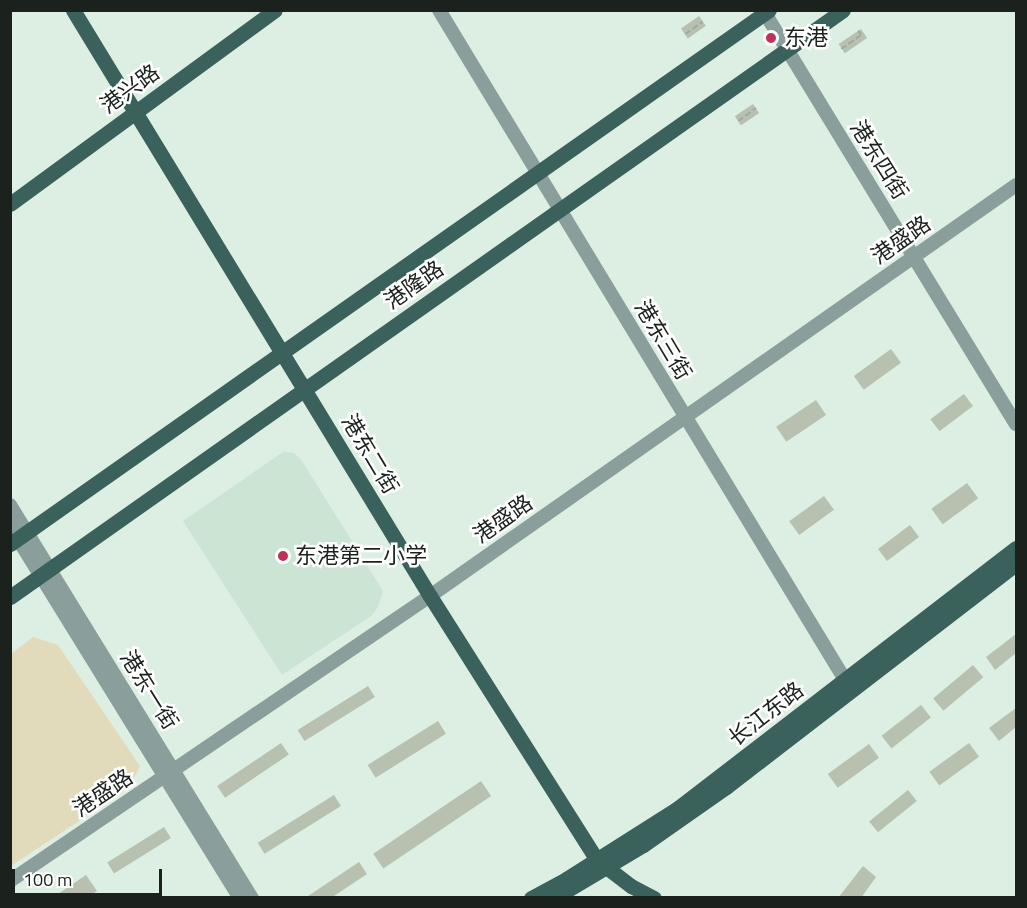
<!DOCTYPE html>
<meta charset="utf-8">
<style>
body{margin:0}
#map{position:relative;width:1027px;height:908px;overflow:hidden;background:#ddefe3;font-family:"Titillium Web","Noto Sans SC",sans-serif}
div>[style]{position:absolute}
[style*='--x']{left:calc(var(--x)*1px);top:calc(var(--y)*1px);width:calc(var(--w)*1px);rotate:calc(var(--a)*1deg)}
.built>*{inset:0;background:#cbe4d4}
.green>*{inset:0;background:#e1dbbc}
.building>*{inset:0;background:#b8c0b0;transform-origin:0 0}
.path>*{height:1.5px;margin-top:-0.75px;transform-origin:0;background:repeating-linear-gradient(90deg,#9caaa1 0 6px,transparent 0 9px)}
.minor>*{height:14px;margin:-7px;padding:0 7px;transform-origin:7px;border-radius:7px;background:#8a9f9c}
.major>*{height:15px;margin:-7.5px;padding:0 7.5px;transform-origin:7.5px;border-radius:7.5px;background:#3a615c}
.dots>*{width:16px;height:16px;translate:-50% -50%;box-sizing:border-box;border:3px solid #fff;border-radius:50%}
span{translate:-50% -50%;white-space:nowrap;text-align:center;line-height:1.15;-webkit-text-stroke:5px #fff;paint-order:stroke}
.poi-label{font-size:22px;color:#1b211d}
.left{translate:0 -50%;text-align:left}
.street-label{font-size:22px;color:#1b211d}
.frame{position:absolute;inset:0;border:12px solid #1b211d;pointer-events:none}
.scale{position:absolute;left:12px;top:869px;width:150px;height:27px;box-sizing:border-box;border:3px solid #1b211d;border-top:0;padding-left:8px;font-size:18px;line-height:21px;white-space:nowrap;color:#1b211d;-webkit-text-stroke:4px #fff;paint-order:stroke}
</style>
<div id="map">
<div class="built">
<div style="clip-path:polygon(283px 452px,294px 453px,302px 461px,383px 591px,378px 607px,371px 616px,282px 675px,183px 521px)"></div>
</div>
<div class="green">
<div style="clip-path:polygon(33px 637px,58px 645px,140px 766px,129px 788px,11px 866px,11px 654px)"></div>
</div>
<div class="building">
<div style="left:699px;top:16px;width:12px;height:22px;rotate:55deg"></div>
<div style="left:861px;top:29px;width:11px;height:27px;rotate:56deg"></div>
<div style="left:753px;top:104px;width:11px;height:22px;rotate:56deg"></div>
<div style="left:891px;top:349px;width:17px;height:46px;rotate:54deg"></div>
<div style="left:964px;top:394px;width:15px;height:42px;rotate:53deg"></div>
<div style="left:816px;top:400px;width:18px;height:48px;rotate:56deg"></div>
<div style="left:967px;top:483px;width:19px;height:44px;rotate:54deg"></div>
<div style="left:824px;top:496px;width:17px;height:43px;rotate:54deg"></div>
<div style="left:910px;top:525px;width:15px;height:40px;rotate:53deg"></div>
<div style="clip-path:polygon(1016px 634px,1016px 653px,995px 670px,986px 657px)"></div>
<div style="left:973px;top:665px;width:16px;height:52px;rotate:50deg"></div>
<div style="left:368px;top:686px;width:13px;height:83px;rotate:58deg"></div>
<div style="left:921px;top:705px;width:16px;height:50px;rotate:52deg"></div>
<div style="clip-path:polygon(1016px 708px,1016px 727px,999px 741px,989px 728px)"></div>
<div style="left:438px;top:721px;width:15px;height:83px;rotate:58deg"></div>
<div style="left:281px;top:743px;width:14px;height:77px;rotate:56deg"></div>
<div style="left:969px;top:743px;width:17px;height:49px;rotate:54deg"></div>
<div style="left:869px;top:744px;width:17px;height:51px;rotate:54deg"></div>
<div style="left:481px;top:781px;width:18px;height:130px;rotate:56deg"></div>
<div style="left:908px;top:790px;width:14px;height:50px;rotate:51deg"></div>
<div style="left:334px;top:795px;width:13px;height:90px;rotate:58deg"></div>
<div style="left:164px;top:827px;width:13px;height:67px;rotate:58deg"></div>
<div style="clip-path:polygon(359px 862px,367px 874px,331px 898px,305px 898px)"></div>
<div style="clip-path:polygon(863px 866px,876px 877px,861px 898px,838px 898px)"></div>
<div style="clip-path:polygon(86px 875px,97px 891px,86px 898px,52px 898px)"></div>
</div>
<div class="path">
<div style="--x:685;--y:34;--w:21;--a:-35"></div>
<div style="--x:841;--y:49;--w:24;--a:-35"></div>
<div style="--x:861;--y:35;--w:5;--a:-127"></div>
<div style="--x:738;--y:121;--w:22;--a:-36"></div>
</div>
<div class="minor">
<div style="--x:439;--y:10;--w:793;--a:58.78"></div>
<div style="--x:763;--y:10;--w:485;--a:58.6"></div>
<div style="--x:10;--y:505;--w:462;--a:58.4"></div>
<div style="--x:10;--y:526;--w:437;--a:58.3"></div>
<div style="--x:10;--y:881;--w:508;--a:-34.16"></div>
<div style="--x:430;--y:596;--w:716;--a:-35.04"></div>
</div>
<div class="major">
<div style="--x:73;--y:10;--w:686;--a:58.65"></div>
<div style="--x:430;--y:596;--w:312;--a:57.7"></div>
<div style="--x:597;--y:860;--w:43;--a:37.4"></div>
<div style="--x:631;--y:886;--w:26;--a:28"></div>
<div style="--x:10;--y:204;--w:328;--a:-36.2"></div>
<div style="--x:10;--y:544;--w:928;--a:-35.13"></div>
<div style="--x:10;--y:597;--w:1019;--a:-35.17"></div>
<div style="--x:531;--y:898;--w:40;--a:-28"></div>
<div style="--x:566;--y:879;--w:133;--a:-32.4"></div>
<div style="--x:678;--y:808;--w:426;--a:-37.6"></div>
<div style="--x:554;--y:898;--w:104;--a:-30.8"></div>
<div style="--x:643;--y:845;--w:101;--a:-34.9"></div>
<div style="--x:726;--y:787;--w:366;--a:-37.6"></div>
</div>
<div class="dots">
<div style="left:771px;top:38px;background:#c03159"></div>
<div style="left:283px;top:556px;background:#c03159"></div>
</div>
<div class="poi-label">
<span class="left" style="left:784px;top:38px">东港</span>
<span class="left" style="left:295px;top:556px">东港第二小学</span>
</div>
<div class="street-label">
<span style="left:130px;top:89px;rotate:-36deg">港兴路</span>
<span style="left:879px;top:160px;rotate:58deg">港东四街</span>
<span style="left:901px;top:240px;rotate:-35deg">港盛路</span>
<span style="left:414px;top:285px;rotate:-35deg">港隆路</span>
<span style="left:663px;top:340px;rotate:59deg">港东三街</span>
<span style="left:370px;top:454px;rotate:59deg">港东二街</span>
<span style="left:503px;top:519px;rotate:-35deg">港盛路</span>
<span style="left:149px;top:690px;rotate:58deg">港东一街</span>
<span style="left:766px;top:714px;rotate:-38deg">长江东路</span>
<span style="left:103px;top:793px;rotate:-34deg">港盛路</span>
</div>
<div class="frame"></div>
<div class="scale">100 m</div>
</div>
